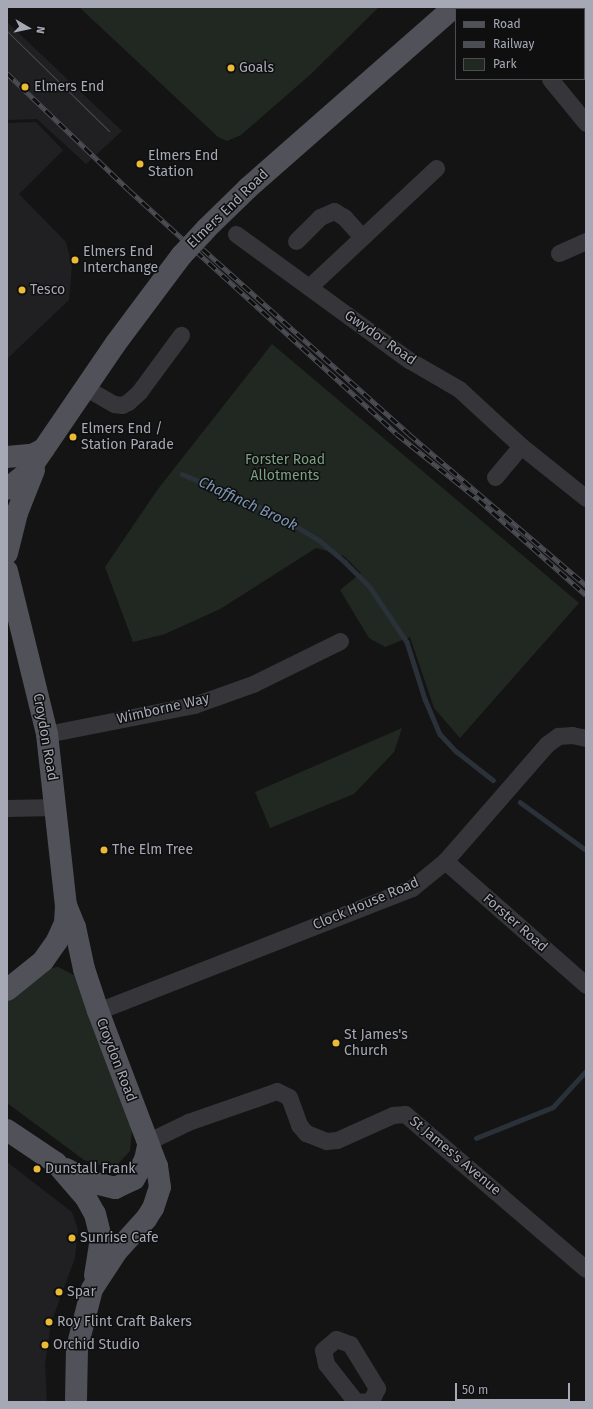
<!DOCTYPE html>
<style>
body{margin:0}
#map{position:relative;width:593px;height:1409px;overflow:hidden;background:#141415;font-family:"Fira Sans",sans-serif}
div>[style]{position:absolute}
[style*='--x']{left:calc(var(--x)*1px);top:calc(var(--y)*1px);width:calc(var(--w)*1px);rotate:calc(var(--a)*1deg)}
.built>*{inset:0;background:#202022}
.green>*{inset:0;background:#202821}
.stream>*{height:4.5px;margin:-2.25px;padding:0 2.25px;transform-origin:2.25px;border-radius:2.25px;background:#2a3139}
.minor>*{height:17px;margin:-8.5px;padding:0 8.5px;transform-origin:8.5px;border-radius:8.5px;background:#35353a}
.primary>*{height:22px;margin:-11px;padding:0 11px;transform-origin:11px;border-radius:11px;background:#515259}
.tram>*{height:1px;margin:-0.5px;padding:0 0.5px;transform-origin:0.5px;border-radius:0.5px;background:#4c4d53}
.rail>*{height:4.5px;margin-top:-2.25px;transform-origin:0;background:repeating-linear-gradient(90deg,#0f0f10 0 9px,#4c4d53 0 18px);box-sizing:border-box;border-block:1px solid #4c4d53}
.primary-bridge>*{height:22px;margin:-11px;padding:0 11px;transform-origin:11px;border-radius:11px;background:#515259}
.dots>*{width:11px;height:11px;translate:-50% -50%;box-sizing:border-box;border:2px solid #0f0f10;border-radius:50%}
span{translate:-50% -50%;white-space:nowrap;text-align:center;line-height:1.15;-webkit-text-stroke:3px #0f0f10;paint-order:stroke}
.poi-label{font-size:14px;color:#a6a9b5}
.left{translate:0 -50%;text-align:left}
.street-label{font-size:14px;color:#a6a9b5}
.park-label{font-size:14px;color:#7da082}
.water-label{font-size:15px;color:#7d95b0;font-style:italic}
.frame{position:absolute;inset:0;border:8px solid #a6a9b5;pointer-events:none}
.legend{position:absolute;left:455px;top:8px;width:130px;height:72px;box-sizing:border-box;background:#0f0f10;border:1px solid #4b4d52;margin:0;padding:5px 7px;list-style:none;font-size:12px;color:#a6a9b5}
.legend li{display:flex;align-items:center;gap:8px;height:20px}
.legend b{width:20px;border:1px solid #4b4d52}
.north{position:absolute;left:8px;top:8px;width:40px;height:40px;-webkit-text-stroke:3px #0f0f10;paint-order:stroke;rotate:99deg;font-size:11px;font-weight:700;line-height:16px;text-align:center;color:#a6a9b5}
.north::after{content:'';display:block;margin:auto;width:14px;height:18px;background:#a6a9b5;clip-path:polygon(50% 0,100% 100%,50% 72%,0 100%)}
.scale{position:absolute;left:455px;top:1383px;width:115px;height:18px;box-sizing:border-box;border:2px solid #a6a9b5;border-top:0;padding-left:5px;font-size:12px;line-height:14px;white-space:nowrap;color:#a6a9b5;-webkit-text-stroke:3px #0f0f10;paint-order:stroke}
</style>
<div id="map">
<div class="built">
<div style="clip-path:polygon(7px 22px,122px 131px,86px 164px,37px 119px,7px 120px)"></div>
<div style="clip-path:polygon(36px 122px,63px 150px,19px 194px,66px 242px,72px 266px,69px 300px,7px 359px,7px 123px)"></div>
<div style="clip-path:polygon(7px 1162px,72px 1212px,78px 1230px,75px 1258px,51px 1323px,45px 1365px,47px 1402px,7px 1402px)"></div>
</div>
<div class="green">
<div style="clip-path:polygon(79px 7px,379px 7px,311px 74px,241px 135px,227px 141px,218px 137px)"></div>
<div style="clip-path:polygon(272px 344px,579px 603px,460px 738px,434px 708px,410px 637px,385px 647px,369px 638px,340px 590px,361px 573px,344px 556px,316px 548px,220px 609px,165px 634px,133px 642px,105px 567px,158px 489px)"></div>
<div style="clip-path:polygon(402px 728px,394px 752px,354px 794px,270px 828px,255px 792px)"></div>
<div style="clip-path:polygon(58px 967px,74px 975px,80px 983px,132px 1130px,130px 1151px,117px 1165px,107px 1167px,84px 1160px,7px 1103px,7px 1001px,46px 969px)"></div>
</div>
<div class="stream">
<div style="--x:182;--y:474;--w:74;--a:22.4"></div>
<div style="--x:250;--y:502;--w:38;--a:27"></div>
<div style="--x:284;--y:519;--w:41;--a:31"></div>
<div style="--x:319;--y:540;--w:34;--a:40"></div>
<div style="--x:345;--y:562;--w:35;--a:45"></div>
<div style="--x:370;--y:587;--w:66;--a:56.1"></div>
<div style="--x:407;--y:642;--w:60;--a:72.5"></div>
<div style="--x:425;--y:699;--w:38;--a:67"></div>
<div style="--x:440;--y:734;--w:23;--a:47"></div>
<div style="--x:456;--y:751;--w:47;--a:38.1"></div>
<div style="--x:520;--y:802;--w:82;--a:36"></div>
<div style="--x:476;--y:1138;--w:83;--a:-21.9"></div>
<div style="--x:553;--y:1107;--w:49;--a:-47.5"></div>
</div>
<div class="minor">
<div style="--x:490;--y:7;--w:2;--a:63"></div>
<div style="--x:550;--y:79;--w:57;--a:50.7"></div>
<div style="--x:236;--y:234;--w:214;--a:36.1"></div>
<div style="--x:409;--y:360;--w:58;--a:30.1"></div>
<div style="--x:459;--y:389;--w:84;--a:42.6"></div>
<div style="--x:521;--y:446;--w:83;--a:38.7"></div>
<div style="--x:296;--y:241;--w:34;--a:-45"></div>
<div style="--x:320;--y:217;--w:15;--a:-23"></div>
<div style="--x:334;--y:211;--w:12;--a:31"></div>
<div style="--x:344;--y:217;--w:27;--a:48"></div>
<div style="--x:559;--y:253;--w:30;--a:-24"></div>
<div style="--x:309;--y:287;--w:174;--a:-43.1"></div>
<div style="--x:86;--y:388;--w:32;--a:30"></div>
<div style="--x:114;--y:404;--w:8;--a:7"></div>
<div style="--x:122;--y:405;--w:7;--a:-27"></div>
<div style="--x:128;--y:402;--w:15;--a:-42"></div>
<div style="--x:139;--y:392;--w:71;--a:-53.6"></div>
<div style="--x:495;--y:477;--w:40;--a:-50"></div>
<div style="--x:47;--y:734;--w:150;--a:-11.2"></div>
<div style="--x:194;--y:705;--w:63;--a:-19.6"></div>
<div style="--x:253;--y:684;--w:97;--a:-26.3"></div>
<div style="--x:7;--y:808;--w:49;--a:-1.2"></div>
<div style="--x:445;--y:861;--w:188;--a:41.3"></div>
<div style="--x:98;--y:1011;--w:337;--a:-21.4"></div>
<div style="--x:412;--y:888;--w:43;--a:-39.3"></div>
<div style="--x:445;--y:861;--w:155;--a:-48.9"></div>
<div style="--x:547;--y:744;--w:14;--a:-36"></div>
<div style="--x:558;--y:736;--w:14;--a:-4"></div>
<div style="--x:572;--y:735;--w:14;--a:12"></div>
<div style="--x:147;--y:1142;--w:46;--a:-26"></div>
<div style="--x:188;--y:1122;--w:94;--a:-19.2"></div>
<div style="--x:277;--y:1091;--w:13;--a:27"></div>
<div style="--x:289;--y:1097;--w:30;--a:70"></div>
<div style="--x:299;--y:1125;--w:11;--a:49"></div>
<div style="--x:306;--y:1133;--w:22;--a:22"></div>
<div style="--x:326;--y:1141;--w:11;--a:-5"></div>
<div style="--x:337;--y:1140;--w:61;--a:-24.1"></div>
<div style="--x:393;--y:1115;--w:12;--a:-5"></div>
<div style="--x:405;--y:1114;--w:238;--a:40.6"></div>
<div style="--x:356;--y:1402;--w:48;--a:-128.3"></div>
<div style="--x:326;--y:1364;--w:14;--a:-102"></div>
<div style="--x:323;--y:1350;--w:17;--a:-40"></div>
<div style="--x:336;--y:1339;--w:15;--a:20"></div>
<div style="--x:350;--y:1344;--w:52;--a:58.5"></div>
<div style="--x:377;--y:1388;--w:14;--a:115"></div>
<div style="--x:371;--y:1401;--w:15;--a:176"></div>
</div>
<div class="primary">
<div style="--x:206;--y:229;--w:59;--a:-44.3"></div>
<div style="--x:248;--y:188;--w:274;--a:-41.3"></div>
<div style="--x:7;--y:457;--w:25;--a:-5"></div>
<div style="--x:32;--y:455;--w:13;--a:-27"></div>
<div style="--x:7;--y:489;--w:27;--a:-39"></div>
<div style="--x:28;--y:472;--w:156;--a:-55.7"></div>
<div style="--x:116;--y:343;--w:109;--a:-53.2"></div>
<div style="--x:7;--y:553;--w:41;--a:-76"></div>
<div style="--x:17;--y:513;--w:46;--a:-68.4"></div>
<div style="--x:7;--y:571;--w:168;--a:76.2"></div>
<div style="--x:47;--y:734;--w:172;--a:83.7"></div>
<div style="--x:66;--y:905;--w:18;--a:93"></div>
<div style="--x:65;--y:923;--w:20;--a:114"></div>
<div style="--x:57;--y:941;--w:24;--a:125"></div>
<div style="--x:43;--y:961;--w:46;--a:141.1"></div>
<div style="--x:66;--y:905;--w:24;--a:68"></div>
<div style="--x:75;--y:927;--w:43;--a:77.9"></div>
<div style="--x:84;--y:969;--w:44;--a:71.6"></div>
<div style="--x:98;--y:1011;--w:166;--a:69.2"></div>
<div style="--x:157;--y:1166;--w:21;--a:82"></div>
<div style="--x:160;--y:1187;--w:22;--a:108"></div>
<div style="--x:153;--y:1208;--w:13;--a:122"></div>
<div style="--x:146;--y:1219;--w:43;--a:132.2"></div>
<div style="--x:117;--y:1251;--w:45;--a:123.3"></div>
<div style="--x:92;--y:1289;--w:61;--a:104.3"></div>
<div style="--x:77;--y:1348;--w:54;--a:91.1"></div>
<div style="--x:7;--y:1130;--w:59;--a:34"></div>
<div style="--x:56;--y:1163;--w:46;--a:49.4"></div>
<div style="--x:86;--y:1198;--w:18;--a:61"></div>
<div style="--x:95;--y:1214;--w:25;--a:76"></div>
<div style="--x:101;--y:1238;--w:38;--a:99"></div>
<div style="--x:66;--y:1169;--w:28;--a:27"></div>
<div style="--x:91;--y:1182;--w:25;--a:14"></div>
<div style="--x:115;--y:1188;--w:21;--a:-25"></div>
<div style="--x:134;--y:1179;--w:22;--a:-60"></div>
<div style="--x:145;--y:1160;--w:14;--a:-78"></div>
</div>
<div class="tram">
<div style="--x:7;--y:31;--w:143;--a:44.4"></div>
</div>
<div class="rail">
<div style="--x:7;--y:73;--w:169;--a:43.8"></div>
<div style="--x:129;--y:190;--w:362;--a:42.3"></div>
<div style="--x:397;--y:434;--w:105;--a:38.8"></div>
<div style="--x:479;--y:500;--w:143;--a:41.6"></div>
<div style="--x:203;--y:249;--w:277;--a:41.9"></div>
<div style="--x:409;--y:434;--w:233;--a:40.5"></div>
</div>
<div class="primary-bridge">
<div style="--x:181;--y:256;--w:37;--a:-47"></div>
</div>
<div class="dots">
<div style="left:231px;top:68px;background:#ecbb35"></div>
<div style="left:25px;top:87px;background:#ecbb35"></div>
<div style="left:140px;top:164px;background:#ecbb35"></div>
<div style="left:75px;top:260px;background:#ecbb35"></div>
<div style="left:22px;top:290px;background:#ecbb35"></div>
<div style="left:73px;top:437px;background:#ecbb35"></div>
<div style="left:104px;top:850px;background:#ecbb35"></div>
<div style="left:336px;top:1043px;background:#ecbb35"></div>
<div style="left:37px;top:1169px;background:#ecbb35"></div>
<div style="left:72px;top:1238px;background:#ecbb35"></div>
<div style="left:59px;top:1292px;background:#ecbb35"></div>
<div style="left:49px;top:1322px;background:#ecbb35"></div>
<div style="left:45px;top:1345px;background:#ecbb35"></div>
</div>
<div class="poi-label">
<span class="left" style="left:239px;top:68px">Goals</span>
<span class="left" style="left:34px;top:87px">Elmers End</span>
<span class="left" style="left:148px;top:164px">Elmers End<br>Station</span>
<span class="left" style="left:83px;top:260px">Elmers End<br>Interchange</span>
<span class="left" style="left:30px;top:290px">Tesco</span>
<span class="left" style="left:81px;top:437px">Elmers End /<br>Station Parade</span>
<span class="left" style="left:112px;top:850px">The Elm Tree</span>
<span class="left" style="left:344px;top:1043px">St James's<br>Church</span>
<span class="left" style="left:45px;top:1169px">Dunstall Frank</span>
<span class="left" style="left:80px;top:1238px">Sunrise Cafe</span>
<span class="left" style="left:67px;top:1292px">Spar</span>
<span class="left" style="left:57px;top:1322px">Roy Flint Craft Bakers</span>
<span class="left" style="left:53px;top:1345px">Orchid Studio</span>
</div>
<div class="street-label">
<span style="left:228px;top:209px;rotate:-44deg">Elmers End Road</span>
<span style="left:380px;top:338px;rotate:35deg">Gwydor Road</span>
<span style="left:163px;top:709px;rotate:-13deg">Wimborne Way</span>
<span style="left:45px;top:737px;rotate:80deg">Croydon Road</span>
<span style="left:366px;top:904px;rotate:-23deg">Clock House Road</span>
<span style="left:515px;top:923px;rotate:41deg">Forster Road</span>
<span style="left:116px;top:1060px;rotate:69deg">Croydon Road</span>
<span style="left:455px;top:1156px;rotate:40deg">St James's Avenue</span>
</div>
<div class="park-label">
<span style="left:285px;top:468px">Forster Road<br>Allotments</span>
</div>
<div class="water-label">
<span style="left:248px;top:504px;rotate:25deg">Chaffinch Brook</span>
</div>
<div class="frame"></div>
<ul class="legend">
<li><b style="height:5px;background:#515259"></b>Road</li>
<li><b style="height:5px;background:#4c4d53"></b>Railway</li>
<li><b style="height:11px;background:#202821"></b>Park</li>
</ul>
<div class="north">N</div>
<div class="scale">50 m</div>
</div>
